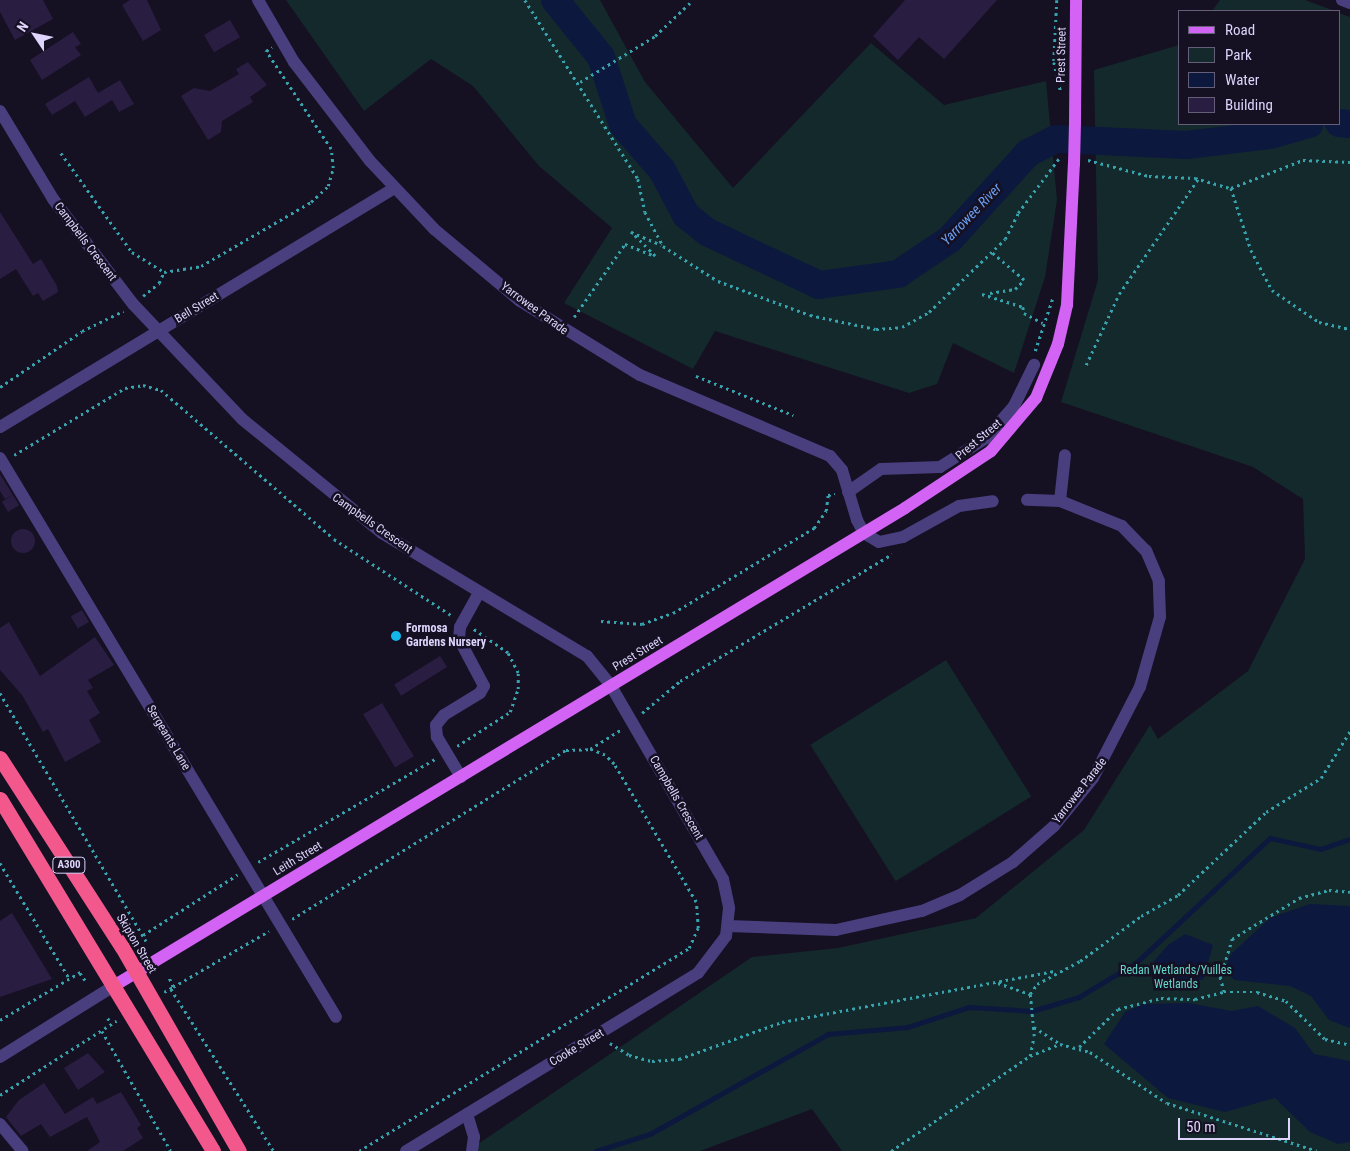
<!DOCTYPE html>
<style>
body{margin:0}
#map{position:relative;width:1350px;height:1151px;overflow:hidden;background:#151022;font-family:"Roboto Condensed",sans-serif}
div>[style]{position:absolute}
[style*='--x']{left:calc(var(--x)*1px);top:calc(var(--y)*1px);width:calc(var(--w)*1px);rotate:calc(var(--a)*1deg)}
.green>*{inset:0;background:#13292c;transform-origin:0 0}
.water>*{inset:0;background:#0d183e}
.stream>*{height:4.5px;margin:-2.25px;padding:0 2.25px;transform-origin:2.25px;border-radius:2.25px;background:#0d183e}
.river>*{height:28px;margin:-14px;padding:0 14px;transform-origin:14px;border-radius:14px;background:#0d183e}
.building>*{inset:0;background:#2a1d42;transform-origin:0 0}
.round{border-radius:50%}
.path>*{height:2.5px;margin-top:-1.25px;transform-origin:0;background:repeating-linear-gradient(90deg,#37a3ad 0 2.5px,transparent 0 6.5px)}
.minor>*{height:12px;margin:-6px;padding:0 6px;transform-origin:6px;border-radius:6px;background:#493e7e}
.major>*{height:12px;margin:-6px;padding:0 6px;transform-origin:6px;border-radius:6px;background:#d263f4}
.highway>*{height:15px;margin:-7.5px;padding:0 7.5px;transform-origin:7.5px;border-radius:7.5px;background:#f3588d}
.major-bridge>*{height:12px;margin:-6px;padding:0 6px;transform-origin:6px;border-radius:6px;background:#d263f4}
.dots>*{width:14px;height:14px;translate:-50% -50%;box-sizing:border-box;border:2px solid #151022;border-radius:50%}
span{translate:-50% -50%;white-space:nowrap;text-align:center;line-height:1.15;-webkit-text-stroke:5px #151022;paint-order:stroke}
.shield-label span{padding:1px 4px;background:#151022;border:1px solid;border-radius:4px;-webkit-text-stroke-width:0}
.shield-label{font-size:11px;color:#ded4fc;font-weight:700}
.street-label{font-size:12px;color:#ded4fc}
.poi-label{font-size:12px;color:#ded4fc;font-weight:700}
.left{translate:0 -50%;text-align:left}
.park-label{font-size:12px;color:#65d7ca}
.water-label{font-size:14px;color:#6aa1f4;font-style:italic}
.legend{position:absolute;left:1178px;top:10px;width:162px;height:115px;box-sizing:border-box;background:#151022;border:1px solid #655e79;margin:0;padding:6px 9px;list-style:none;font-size:15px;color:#ded4fc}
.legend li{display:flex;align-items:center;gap:10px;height:25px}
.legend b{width:25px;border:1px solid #655e79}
.north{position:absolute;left:10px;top:10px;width:50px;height:50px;-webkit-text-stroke:4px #151022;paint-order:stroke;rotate:304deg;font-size:14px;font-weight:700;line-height:20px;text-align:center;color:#ded4fc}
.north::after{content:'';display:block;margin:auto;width:18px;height:22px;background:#ded4fc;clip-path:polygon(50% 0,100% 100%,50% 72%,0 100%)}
.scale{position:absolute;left:1178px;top:1118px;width:112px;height:22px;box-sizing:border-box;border:2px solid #ded4fc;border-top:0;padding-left:6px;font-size:15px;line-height:18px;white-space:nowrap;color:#ded4fc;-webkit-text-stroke:4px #151022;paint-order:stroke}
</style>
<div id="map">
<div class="green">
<div style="clip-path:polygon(286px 0,600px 0,645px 82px,733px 188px,871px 43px,944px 105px,1046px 81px,1057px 200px,1045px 277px,1014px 373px,953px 343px,937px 384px,909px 393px,715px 331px,693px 369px,564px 303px,612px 228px,539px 166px,473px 86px,431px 59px,364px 111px)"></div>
<div style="clip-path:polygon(1220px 0,1305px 0,1335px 11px,1212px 11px)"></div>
<div style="clip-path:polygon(1339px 13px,1350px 17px,1350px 1151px,842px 1151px,812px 1109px,700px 1151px,468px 1151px,752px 957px,838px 948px,976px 918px,1084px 830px,1150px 725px,1158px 739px,1248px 671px,1305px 559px,1303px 499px,1253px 467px,1061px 402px,1098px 280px,1094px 70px,1179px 45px,1179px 124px,1339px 124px)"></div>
<div style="left:946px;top:660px;width:161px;height:160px;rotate:58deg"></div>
</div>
<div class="water">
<div style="clip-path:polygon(1310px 904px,1350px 906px,1350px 1028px,1329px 1020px,1311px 996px,1290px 986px,1234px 980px,1225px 968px,1231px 954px,1270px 918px)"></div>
<div style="clip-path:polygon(1185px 934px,1213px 945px,1203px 980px,1158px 980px,1154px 961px,1168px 945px)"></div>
<div style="clip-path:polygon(1188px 1003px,1232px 1011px,1258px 1006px,1295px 1028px,1314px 1054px,1350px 1061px,1350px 1142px,1338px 1144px,1310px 1132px,1275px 1098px,1225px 1112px,1168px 1098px,1104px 1044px,1125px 1012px,1143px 1004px)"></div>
</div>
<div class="stream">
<div style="--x:596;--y:1151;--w:57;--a:-17.5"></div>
<div style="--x:650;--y:1134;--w:204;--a:-29.3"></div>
<div style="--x:828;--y:1034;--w:80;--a:-5"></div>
<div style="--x:908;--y:1027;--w:64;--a:-18.2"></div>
<div style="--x:969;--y:1007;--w:63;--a:3.6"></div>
<div style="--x:1032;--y:1011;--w:49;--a:-16.6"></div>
<div style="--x:1079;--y:997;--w:68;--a:-31.1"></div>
<div style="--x:1137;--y:962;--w:182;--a:-43"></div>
<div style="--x:1270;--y:838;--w:52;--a:12.2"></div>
<div style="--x:1321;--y:849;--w:31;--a:-19"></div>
</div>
<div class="river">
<div style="--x:555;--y:0;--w:73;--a:51.1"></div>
<div style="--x:601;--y:57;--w:71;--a:72.1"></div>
<div style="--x:623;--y:125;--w:60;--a:49.1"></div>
<div style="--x:662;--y:170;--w:51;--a:61.9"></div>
<div style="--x:686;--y:215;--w:27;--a:39"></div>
<div style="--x:707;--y:232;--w:124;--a:25.3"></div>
<div style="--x:819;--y:285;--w:80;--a:-7.9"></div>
<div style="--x:898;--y:274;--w:63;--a:-33.9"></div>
<div style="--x:950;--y:239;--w:116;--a:-47.8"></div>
<div style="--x:1028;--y:153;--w:31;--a:-27"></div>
<div style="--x:1056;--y:139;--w:131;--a:2.6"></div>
<div style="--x:1187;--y:145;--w:84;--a:-6.9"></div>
<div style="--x:1270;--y:135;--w:41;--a:-15.8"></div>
<div style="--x:1339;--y:123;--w:11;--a:5"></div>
</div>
<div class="building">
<div style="clip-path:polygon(0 0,43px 0,53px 19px,15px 40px,0 12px)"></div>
<div style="clip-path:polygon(130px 0,147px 0,161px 30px,143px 41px,122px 5px)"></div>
<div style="clip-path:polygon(905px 0,997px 0,944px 59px,919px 37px,898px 60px,873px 36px)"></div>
<div style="left:230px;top:20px;width:20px;height:30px;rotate:60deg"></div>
<div style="clip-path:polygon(73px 32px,81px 44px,75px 47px,81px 55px,42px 80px,30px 60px)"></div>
<div style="clip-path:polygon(248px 62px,267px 85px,250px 97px,253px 102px,222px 121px,221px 132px,208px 140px,181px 96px,194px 88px,210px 91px,239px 74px,236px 69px)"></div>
<div style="clip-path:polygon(89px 77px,98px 93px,120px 80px,134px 104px,119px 112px,112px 100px,85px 117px,75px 101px,52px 115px,45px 104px)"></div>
<div style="clip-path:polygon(0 212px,33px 264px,41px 259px,57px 286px,58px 292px,43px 301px,38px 293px,33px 296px,16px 269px,0 279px)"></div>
<div style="clip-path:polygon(0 474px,13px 495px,5px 499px,0 491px)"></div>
<div style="left:13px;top:495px;width:12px;height:13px;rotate:59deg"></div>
<div class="round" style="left:11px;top:529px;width:24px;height:24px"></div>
<div style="left:82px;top:610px;width:14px;height:13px;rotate:60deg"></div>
<div style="clip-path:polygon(9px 622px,40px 676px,95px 637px,114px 665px,88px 680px,93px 688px,87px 691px,100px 713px,89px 720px,101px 742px,65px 762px,48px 729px,43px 732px,22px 695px,0 670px,0 628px)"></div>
<div style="left:440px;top:656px;width:13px;height:54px;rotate:58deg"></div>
<div style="left:382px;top:703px;width:62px;height:22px;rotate:59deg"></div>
<div style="clip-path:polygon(12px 913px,52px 979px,0 997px,0 921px)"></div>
<div style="clip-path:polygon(88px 1053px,105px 1072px,78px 1090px,64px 1068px)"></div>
<div style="clip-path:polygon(44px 1083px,65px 1114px,93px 1097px,97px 1104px,121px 1092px,141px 1125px,137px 1128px,143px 1138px,123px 1151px,87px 1151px,100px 1142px,87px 1117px,50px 1137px,41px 1124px,21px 1136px,6px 1117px,19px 1100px)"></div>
</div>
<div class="path">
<div style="--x:525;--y:0;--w:212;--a:57.7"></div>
<div style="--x:638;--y:179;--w:34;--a:78"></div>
<div style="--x:645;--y:212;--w:38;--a:62"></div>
<div style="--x:663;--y:246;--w:65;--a:32.5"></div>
<div style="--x:718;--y:281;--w:98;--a:20.3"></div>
<div style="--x:810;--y:315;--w:67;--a:12"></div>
<div style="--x:876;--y:329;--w:26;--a:-4"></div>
<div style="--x:902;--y:327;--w:31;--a:-29"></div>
<div style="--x:929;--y:312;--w:105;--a:-43.8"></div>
<div style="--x:1005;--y:239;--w:29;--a:-63"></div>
<div style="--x:1018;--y:213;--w:70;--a:-53.1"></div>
<div style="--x:1057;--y:0;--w:62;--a:92.8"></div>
<div style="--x:1054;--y:62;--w:32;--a:77"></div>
<div style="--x:580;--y:82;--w:88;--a:-31.5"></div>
<div style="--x:655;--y:36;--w:52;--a:-43.5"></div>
<div style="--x:61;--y:153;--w:122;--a:54.4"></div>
<div style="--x:132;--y:252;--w:38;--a:32"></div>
<div style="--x:1088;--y:160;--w:63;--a:14.7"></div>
<div style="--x:1149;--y:176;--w:46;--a:2.5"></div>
<div style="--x:1195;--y:178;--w:37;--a:16"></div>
<div style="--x:1231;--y:188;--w:65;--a:72.1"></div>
<div style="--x:1251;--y:250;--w:45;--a:62.3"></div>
<div style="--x:1272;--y:290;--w:57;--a:34.2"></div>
<div style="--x:1319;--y:322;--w:32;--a:13"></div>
<div style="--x:1231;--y:188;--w:77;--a:-21.3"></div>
<div style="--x:1303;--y:160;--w:47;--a:2.4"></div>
<div style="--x:990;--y:293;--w:25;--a:-9"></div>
<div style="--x:1015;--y:289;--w:13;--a:-45"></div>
<div style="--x:1024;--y:280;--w:42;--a:-139.8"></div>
<div style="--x:982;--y:294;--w:43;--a:17.6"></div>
<div style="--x:1023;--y:307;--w:6;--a:81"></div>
<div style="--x:1024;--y:313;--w:21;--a:28"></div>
<div style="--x:143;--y:296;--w:21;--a:-39"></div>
<div style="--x:159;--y:283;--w:12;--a:-66"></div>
<div style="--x:164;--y:272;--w:37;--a:-9"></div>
<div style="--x:201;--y:266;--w:127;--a:-30.2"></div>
<div style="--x:311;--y:202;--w:23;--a:-43"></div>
<div style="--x:328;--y:186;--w:19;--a:-74"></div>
<div style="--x:333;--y:168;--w:19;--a:-96"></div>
<div style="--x:331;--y:149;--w:118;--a:-123.6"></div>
<div style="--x:266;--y:51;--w:7;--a:-34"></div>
<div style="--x:574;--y:317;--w:89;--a:-55.1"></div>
<div style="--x:625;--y:244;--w:32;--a:22"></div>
<div style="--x:655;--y:256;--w:34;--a:-135"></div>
<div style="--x:631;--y:232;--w:33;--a:23"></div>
<div style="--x:1035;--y:351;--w:57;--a:-71.6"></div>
<div style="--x:1086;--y:365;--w:78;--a:-65.1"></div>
<div style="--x:1119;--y:294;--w:140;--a:-55.5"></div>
<div style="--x:696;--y:376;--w:105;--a:21.9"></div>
<div style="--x:0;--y:387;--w:99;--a:-34.3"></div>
<div style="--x:82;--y:331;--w:46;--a:-26"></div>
<div style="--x:14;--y:455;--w:130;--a:-31.1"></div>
<div style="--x:125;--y:388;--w:18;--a:-9"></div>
<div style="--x:143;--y:385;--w:19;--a:16"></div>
<div style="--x:161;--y:390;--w:228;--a:40.7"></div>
<div style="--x:334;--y:539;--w:140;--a:33"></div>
<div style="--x:601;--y:621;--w:41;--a:4.2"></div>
<div style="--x:642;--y:624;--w:33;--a:-20"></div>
<div style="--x:673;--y:613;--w:165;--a:-31.1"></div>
<div style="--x:814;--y:528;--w:21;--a:-55"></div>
<div style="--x:826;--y:511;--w:16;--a:-83"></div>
<div style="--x:828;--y:495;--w:7;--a:-8"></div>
<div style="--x:0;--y:693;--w:288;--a:59.5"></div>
<div style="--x:642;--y:713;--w:50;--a:-40.1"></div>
<div style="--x:680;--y:681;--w:247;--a:-30.9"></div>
<div style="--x:457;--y:746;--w:63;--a:-32.7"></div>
<div style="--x:510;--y:712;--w:24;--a:-71"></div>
<div style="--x:518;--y:689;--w:16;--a:-90"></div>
<div style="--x:518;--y:673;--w:22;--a:-117"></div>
<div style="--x:508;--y:653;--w:42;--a:-145.6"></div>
<div style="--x:258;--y:862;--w:205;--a:-30.2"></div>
<div style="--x:0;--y:863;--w:134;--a:59"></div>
<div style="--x:292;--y:919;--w:322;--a:-31.7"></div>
<div style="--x:566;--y:750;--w:24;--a:-2"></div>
<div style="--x:590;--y:749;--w:38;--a:-32"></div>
<div style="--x:143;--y:935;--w:112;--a:-32.6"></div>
<div style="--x:80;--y:973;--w:9;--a:54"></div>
<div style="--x:998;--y:983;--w:34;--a:19"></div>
<div style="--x:173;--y:987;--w:111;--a:-30.3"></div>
<div style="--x:171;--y:989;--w:192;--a:57.6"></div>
<div style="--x:164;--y:992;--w:10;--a:-29"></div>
<div style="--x:173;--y:987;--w:12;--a:-114"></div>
<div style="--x:1224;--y:992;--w:15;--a:-106"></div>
<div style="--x:1220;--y:978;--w:41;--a:-72.9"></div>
<div style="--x:1232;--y:939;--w:79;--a:-31.5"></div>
<div style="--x:1299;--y:898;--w:31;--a:-15"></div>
<div style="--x:1329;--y:890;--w:21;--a:5"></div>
<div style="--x:108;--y:1018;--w:7;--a:63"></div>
<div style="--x:0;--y:1020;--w:96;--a:-30.9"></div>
<div style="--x:1034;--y:1027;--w:31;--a:33"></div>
<div style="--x:1060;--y:1044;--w:31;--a:15"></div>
<div style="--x:1090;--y:1052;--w:92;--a:33.5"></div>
<div style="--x:1167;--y:1103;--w:157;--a:17.7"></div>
<div style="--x:102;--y:1031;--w:138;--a:60.1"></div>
<div style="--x:610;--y:1043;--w:22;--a:32"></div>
<div style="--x:629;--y:1055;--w:24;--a:15"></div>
<div style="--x:652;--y:1061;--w:27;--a:-4"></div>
<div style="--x:679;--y:1059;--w:109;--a:-19.8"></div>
<div style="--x:782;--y:1022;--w:277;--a:-10.6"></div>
<div style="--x:1079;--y:1047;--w:54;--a:-44.3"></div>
<div style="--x:1118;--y:1009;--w:44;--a:-14.3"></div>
<div style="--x:1161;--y:998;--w:34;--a:2"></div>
<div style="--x:1195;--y:999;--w:30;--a:-14"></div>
<div style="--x:1224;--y:992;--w:33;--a:0"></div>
<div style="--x:1257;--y:992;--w:30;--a:17"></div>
<div style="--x:1286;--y:1001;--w:54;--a:44.3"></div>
<div style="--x:1325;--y:1039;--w:26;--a:13"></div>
<div style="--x:1030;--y:1056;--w:20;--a:-79"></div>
<div style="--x:1034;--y:1036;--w:42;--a:-95.4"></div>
<div style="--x:1030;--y:994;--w:12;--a:-55"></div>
<div style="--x:1037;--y:984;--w:49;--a:-28.1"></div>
<div style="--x:1080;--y:961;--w:76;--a:-36.4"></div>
<div style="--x:1141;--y:916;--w:43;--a:-29.6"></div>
<div style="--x:1178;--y:895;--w:121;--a:-43.3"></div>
<div style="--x:1266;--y:812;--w:65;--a:-31.7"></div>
<div style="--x:1321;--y:778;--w:55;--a:-58.3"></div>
<div style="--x:0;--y:1095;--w:138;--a:-32.5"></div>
<div style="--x:359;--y:1151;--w:387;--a:-31.6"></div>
<div style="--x:689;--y:948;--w:22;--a:-66"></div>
<div style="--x:698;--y:928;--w:26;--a:-94"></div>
<div style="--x:696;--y:902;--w:161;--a:-120.7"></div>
<div style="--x:614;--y:764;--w:13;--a:-135"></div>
<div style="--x:605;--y:755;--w:16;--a:-158"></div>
<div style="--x:891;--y:1151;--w:168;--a:-34.4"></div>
<div style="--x:1030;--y:1056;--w:32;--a:-22"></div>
</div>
<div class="minor">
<div style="--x:258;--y:0;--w:72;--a:59.9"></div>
<div style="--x:294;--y:62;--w:125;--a:52.5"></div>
<div style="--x:370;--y:161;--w:93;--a:46.7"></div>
<div style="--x:434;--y:229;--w:112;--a:39.9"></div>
<div style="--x:520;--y:301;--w:141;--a:31.7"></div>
<div style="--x:640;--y:375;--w:207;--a:23.1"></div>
<div style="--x:830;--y:456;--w:18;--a:49"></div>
<div style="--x:842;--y:470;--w:52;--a:73.3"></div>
<div style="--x:857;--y:520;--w:15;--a:62"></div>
<div style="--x:864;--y:533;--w:17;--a:31"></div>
<div style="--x:879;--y:542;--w:25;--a:-12"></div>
<div style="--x:903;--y:537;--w:64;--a:-29"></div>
<div style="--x:959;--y:506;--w:34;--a:-8"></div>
<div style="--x:1342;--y:0;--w:9;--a:21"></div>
<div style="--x:0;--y:111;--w:103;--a:58.9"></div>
<div style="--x:53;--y:199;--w:132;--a:52.7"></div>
<div style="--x:133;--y:304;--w:158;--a:46.5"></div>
<div style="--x:242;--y:419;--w:181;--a:39.2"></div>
<div style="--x:382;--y:533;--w:239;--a:31"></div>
<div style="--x:587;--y:656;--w:38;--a:51"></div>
<div style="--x:611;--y:686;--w:223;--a:59.9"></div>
<div style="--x:723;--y:879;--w:30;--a:78"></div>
<div style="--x:729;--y:908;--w:28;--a:96"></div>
<div style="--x:726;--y:936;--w:46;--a:127.1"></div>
<div style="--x:698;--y:973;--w:342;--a:148.6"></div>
<div style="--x:0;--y:427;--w:461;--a:-31.2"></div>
<div style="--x:0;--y:458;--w:652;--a:58.99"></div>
<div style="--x:848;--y:492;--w:40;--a:-34.9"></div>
<div style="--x:881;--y:469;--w:59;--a:-1.9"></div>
<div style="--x:940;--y:467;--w:54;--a:-32.2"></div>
<div style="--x:986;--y:438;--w:43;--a:-48.8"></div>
<div style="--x:1014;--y:406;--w:46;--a:-64"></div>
<div style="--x:1060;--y:501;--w:46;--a:-83.8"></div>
<div style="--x:461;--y:777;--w:47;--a:-121"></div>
<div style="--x:437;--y:737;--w:12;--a:-95"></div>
<div style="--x:436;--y:725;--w:13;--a:-51"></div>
<div style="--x:444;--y:715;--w:42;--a:-31.4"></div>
<div style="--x:480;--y:693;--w:8;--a:-60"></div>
<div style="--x:484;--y:686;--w:53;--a:-118"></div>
<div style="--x:459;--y:639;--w:12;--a:-85"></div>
<div style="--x:460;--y:627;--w:39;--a:-61"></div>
<div style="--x:728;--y:926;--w:108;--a:2.1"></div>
<div style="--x:836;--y:930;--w:88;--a:-12.5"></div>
<div style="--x:922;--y:911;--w:41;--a:-22.8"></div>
<div style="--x:960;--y:895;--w:62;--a:-31.9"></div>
<div style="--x:1013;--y:862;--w:55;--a:-41.3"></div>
<div style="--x:1054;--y:826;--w:62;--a:-50.9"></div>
<div style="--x:1093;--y:778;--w:102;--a:-62.7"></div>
<div style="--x:1140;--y:687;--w:73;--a:-74.1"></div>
<div style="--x:1160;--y:617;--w:36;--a:-92"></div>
<div style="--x:1159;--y:581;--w:33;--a:-113"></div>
<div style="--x:1146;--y:551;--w:35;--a:-134"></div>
<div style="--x:1122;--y:526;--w:67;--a:-158"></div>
<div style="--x:1060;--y:501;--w:33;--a:-178"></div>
<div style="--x:0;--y:1057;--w:132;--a:-32"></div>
<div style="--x:467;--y:1114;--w:24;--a:73"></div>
<div style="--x:474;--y:1137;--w:14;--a:98"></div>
<div style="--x:0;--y:1124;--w:35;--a:50"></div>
</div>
<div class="major">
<div style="--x:1075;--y:122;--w:122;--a:-89.5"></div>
<div style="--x:112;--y:987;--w:926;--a:-31.13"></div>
<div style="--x:905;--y:508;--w:103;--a:-33.5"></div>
<div style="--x:991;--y:451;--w:70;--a:-49.7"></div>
<div style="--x:1036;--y:398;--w:58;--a:-67.8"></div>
<div style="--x:1058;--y:344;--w:40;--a:-77"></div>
<div style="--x:1067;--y:305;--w:141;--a:-87.2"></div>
</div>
<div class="highway">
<div style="--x:0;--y:758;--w:225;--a:57.2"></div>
<div style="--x:122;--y:947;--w:235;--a:60.2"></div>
<div style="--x:0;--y:799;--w:411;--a:58.8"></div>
</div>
<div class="major-bridge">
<div style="--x:1074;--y:164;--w:42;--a:-88.6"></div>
</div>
<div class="dots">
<div style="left:396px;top:636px;background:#11b7eb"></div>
</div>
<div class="shield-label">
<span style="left:69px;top:865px">A300</span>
</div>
<div class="street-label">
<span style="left:1062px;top:55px;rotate:-89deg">Prest Street</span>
<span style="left:85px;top:242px;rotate:53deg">Campbells Crescent</span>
<span style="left:197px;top:308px;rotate:-31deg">Bell Street</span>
<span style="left:534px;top:309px;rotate:36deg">Yarrowee Parade</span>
<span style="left:979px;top:440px;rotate:-40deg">Prest Street</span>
<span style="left:372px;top:524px;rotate:35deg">Campbells Crescent</span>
<span style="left:638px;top:654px;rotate:-31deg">Prest Street</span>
<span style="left:168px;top:738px;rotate:59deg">Sergeants Lane</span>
<span style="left:1080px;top:791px;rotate:-52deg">Yarrowee Parade</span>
<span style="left:676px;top:798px;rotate:60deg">Campbells Crescent</span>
<span style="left:298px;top:859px;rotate:-31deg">Leith Street</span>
<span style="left:136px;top:944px;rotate:59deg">Skipton Street</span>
<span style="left:577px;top:1048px;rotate:-31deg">Cooke Street</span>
</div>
<div class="poi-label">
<span class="left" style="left:406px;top:636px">Formosa<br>Gardens Nursery</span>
</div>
<div class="park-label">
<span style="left:1176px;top:978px">Redan Wetlands/Yuilles<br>Wetlands</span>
</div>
<div class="water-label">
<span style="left:971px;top:214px;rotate:-46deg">Yarrowee River</span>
</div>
<ul class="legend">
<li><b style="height:6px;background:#d263f4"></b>Road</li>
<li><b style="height:14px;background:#13292c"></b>Park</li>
<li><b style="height:14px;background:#0d183e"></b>Water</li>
<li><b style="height:14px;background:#2a1d42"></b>Building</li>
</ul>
<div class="north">N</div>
<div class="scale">50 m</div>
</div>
